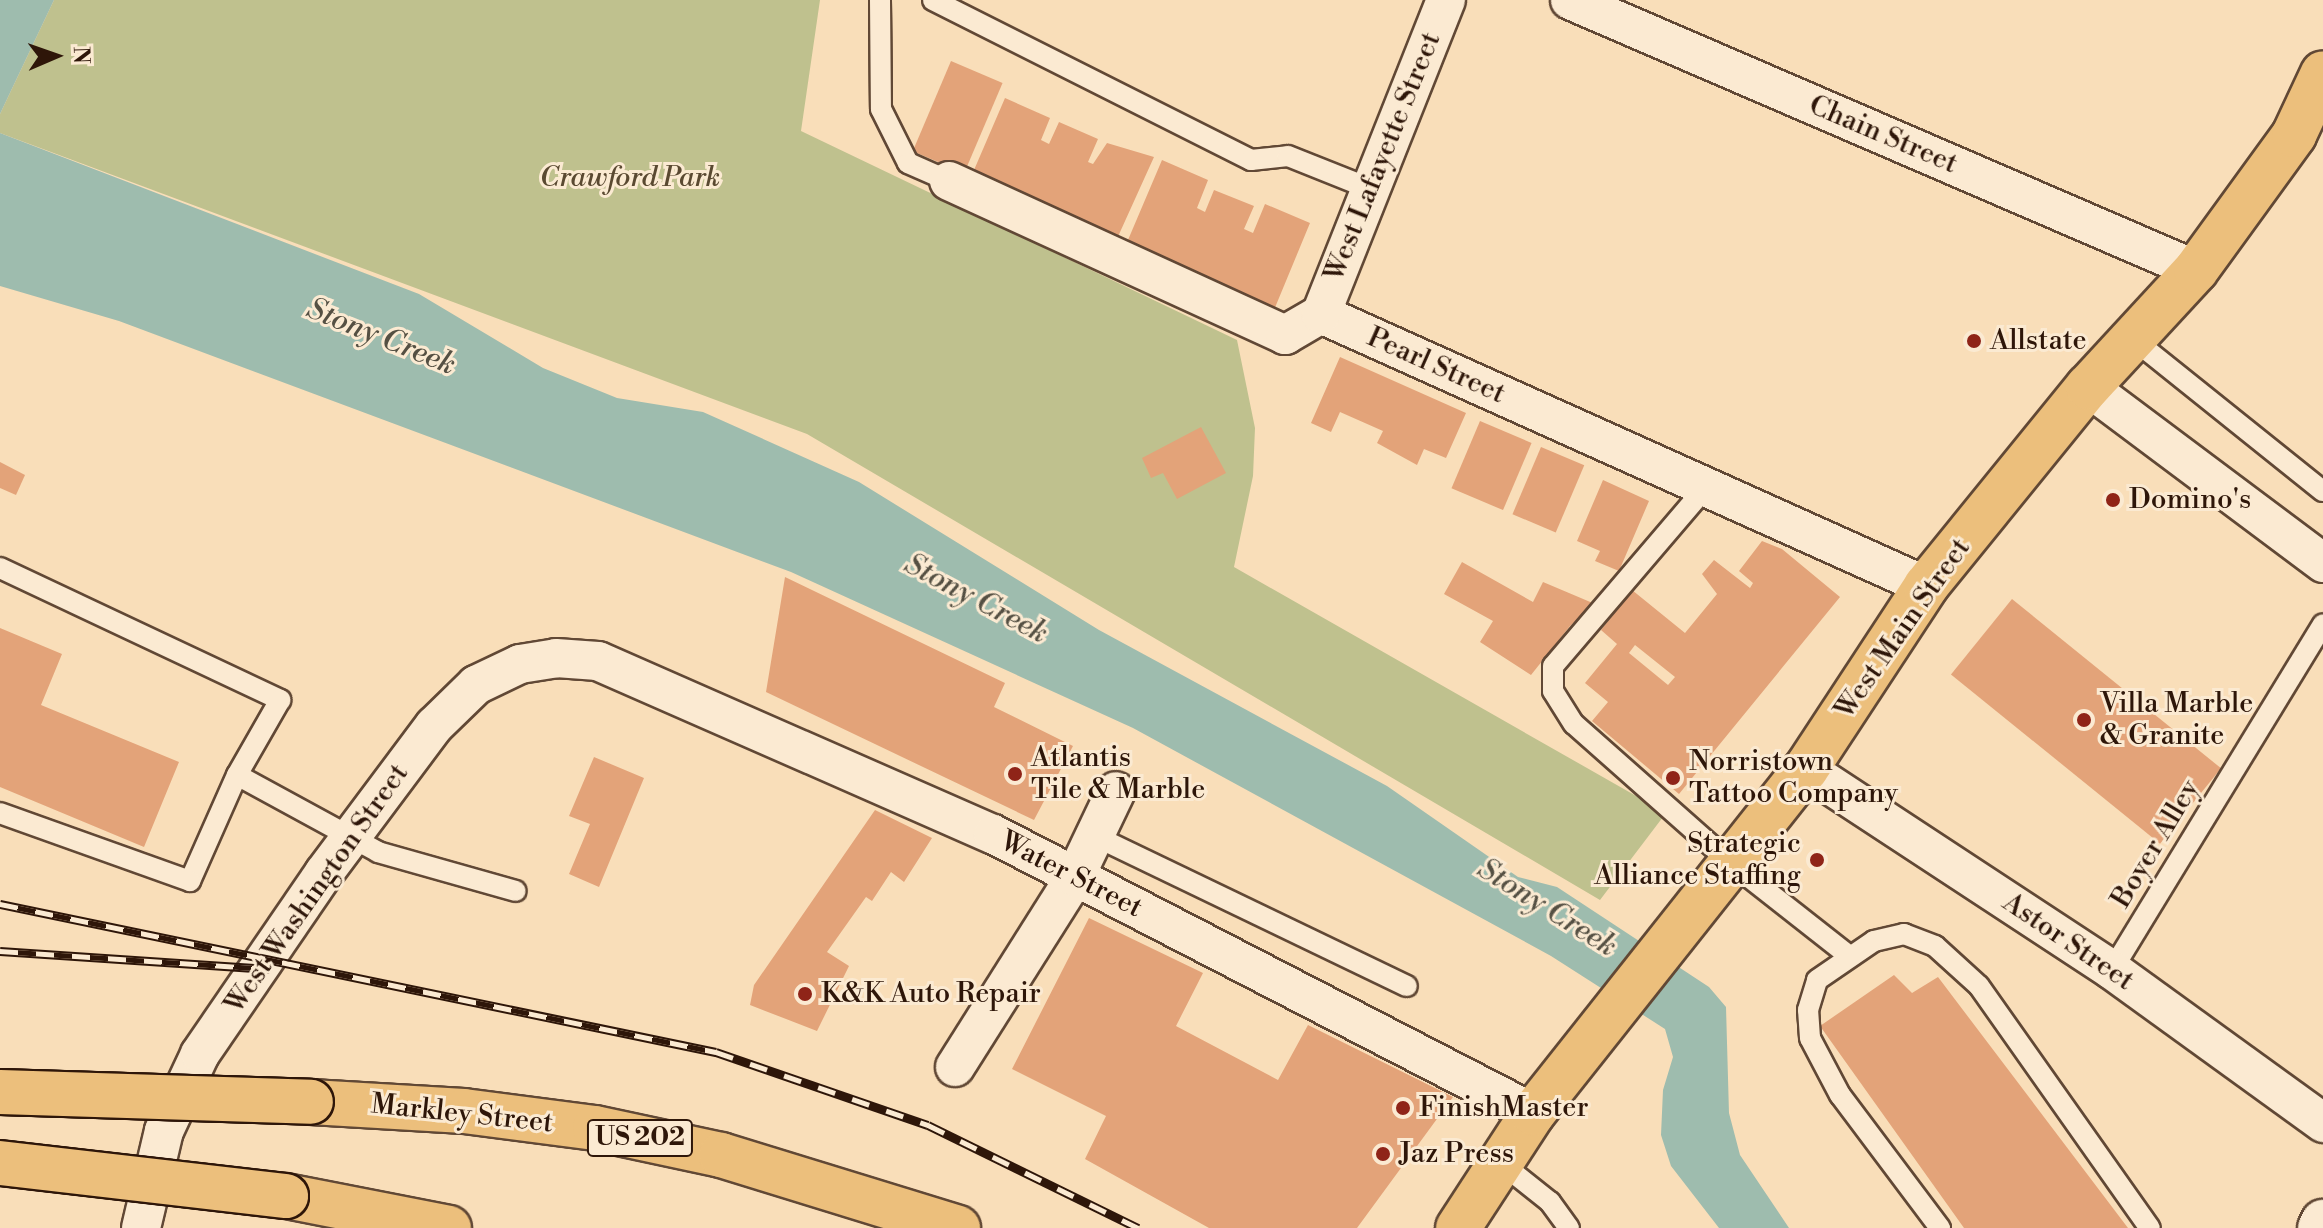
<!DOCTYPE html>
<style>
body{margin:0}
#map{position:relative;width:2323px;height:1228px;overflow:hidden;background:#f9deb9;font-family:"Libre Bodoni",serif}
div>[style]{position:absolute}
[style*='--x']{left:calc(var(--x)*1px);top:calc(var(--y)*1px);width:calc(var(--w)*1px);rotate:calc(var(--a)*1deg)}
.green>*{inset:0;background:#bfc18e}
.water>*{inset:0;background:#9ebcae}
.building>*{inset:0;background:#e3a379;transform-origin:0 0}
.roads{filter:drop-shadow(2px 0 #614835) drop-shadow(-2px 0 #614835) drop-shadow(0 2px #614835) drop-shadow(0 -2px #614835)}
.lane>*{height:20px;margin:-10px;padding:0 10px;transform-origin:10px;border-radius:10px;background:#fbead2}
.street>*{height:38px;margin:-19px;padding:0 19px;transform-origin:19px;border-radius:19px;background:#fbead2}
.secondary>*{height:44px;margin:-22px;padding:0 22px;transform-origin:22px;border-radius:22px;background:#fbead2}
.primary>*{height:44px;margin:-22px;padding:0 22px;transform-origin:22px;border-radius:22px;background:#ecbf7c}
.highway>*{height:44px;margin:-22px;padding:0 22px;transform-origin:22px;border-radius:22px;background:#ecbf7c}
.rail>*{height:9px;margin-top:-4.5px;transform-origin:0;background:repeating-linear-gradient(90deg,#fbead2 0 18px,#2e1609 0 36px);box-sizing:border-box;border-block:2px solid #2e1609}
.bridges{filter:drop-shadow(2px 0 #2e1609) drop-shadow(-2px 0 #2e1609) drop-shadow(0 2px #2e1609) drop-shadow(0 -2px #2e1609)}
.highway-bridge>*{height:44px;margin:-22px;padding:0 22px;transform-origin:22px;border-radius:22px;background:#ecbf7c}
.dots>*{width:22px;height:22px;translate:-50% -50%;box-sizing:border-box;border:4px solid #fbead2;border-radius:50%}
span{translate:-50% -50%;white-space:nowrap;text-align:center;line-height:1.15;-webkit-text-stroke:6px #fbead2;paint-order:stroke}
.shield-label span{padding:2px 6px;background:#fbead2;border:2px solid;border-radius:6px;-webkit-text-stroke-width:0}
.shield-label{font-size:26px;color:#2e1609;font-weight:700}
.street-label{font-size:28px;color:#2e1609}
.park-label{font-size:28px;color:#5a4931;font-style:italic}
.poi-label{font-size:28px;color:#2e1609}
.left{translate:0 -50%;text-align:left}
.right{translate:-100% -50%;text-align:right}
.water-label{font-size:30px;color:#555043;font-style:italic}
.north{position:absolute;left:16px;top:16px;width:80px;height:80px;-webkit-text-stroke:6px #fbead2;paint-order:stroke;rotate:88deg;font-size:22px;font-weight:700;line-height:32px;text-align:center;color:#2e1609}
.north::after{content:'';display:block;margin:auto;width:28px;height:36px;background:#2e1609;clip-path:polygon(50% 0,100% 100%,50% 72%,0 100%)}
</style>
<div id="map">
<div class="green">
<div style="clip-path:polygon(54px 0,820px 0,801px 131px,1237px 340px,1255px 428px,1253px 476px,1234px 567px,1666px 813px,1600px 900px,807px 434px,0 133px,0 114px)"></div>
</div>
<div class="water">
<div style="clip-path:polygon(0 0,54px 0,0 114px)"></div>
<div style="clip-path:polygon(0 133px,419px 294px,543px 368px,617px 398px,703px 412px,859px 482px,1099px 630px,1387px 786px,1518px 877px,1557px 887px,1709px 987px,1726px 1007px,1729px 1113px,1740px 1155px,1789px 1228px,1719px 1228px,1671px 1166px,1661px 1135px,1663px 1090px,1673px 1057px,1665px 1029px,1551px 956px,1133px 728px,791px 572px,119px 321px,0 286px)"></div>
</div>
<div class="building">
<div style="left:951px;top:61px;width:56px;height:98px;rotate:23deg"></div>
<div style="clip-path:polygon(1005px 98px,1050px 118px,1041px 140px,1049px 144px,1059px 122px,1098px 139px,1088px 162px,1093px 164px,1107px 143px,1154px 157px,1116px 241px,971px 177px)"></div>
<div style="clip-path:polygon(1162px 160px,1208px 180px,1197px 208px,1205px 212px,1214px 190px,1254px 206px,1244px 229px,1253px 233px,1265px 204px,1310px 223px,1274px 310px,1125px 247px)"></div>
<div style="clip-path:polygon(1340px 357px,1466px 413px,1446px 458px,1424px 449px,1417px 465px,1377px 443px,1383px 431px,1340px 412px,1331px 432px,1311px 423px)"></div>
<div style="left:1480px;top:421px;width:56px;height:73px;rotate:23deg"></div>
<div style="clip-path:polygon(1201px 427px,1226px 473px,1177px 499px,1163px 473px,1151px 478px,1142px 458px)"></div>
<div style="left:1541px;top:447px;width:47px;height:73px;rotate:23deg"></div>
<div style="clip-path:polygon(0 462px,25px 475px,16px 495px,0 488px)"></div>
<div style="clip-path:polygon(1603px 480px,1649px 501px,1619px 571px,1595px 561px,1600px 551px,1577px 541px)"></div>
<div style="clip-path:polygon(evenodd,1762px 541px,1782px 549px,1840px 597px,1679px 794px,1592px 721px,1608px 702px,1585px 683px,1617px 644px,1601px 630px,1632px 590px,1685px 633px,1717px 594px,1702px 574px,1714px 560px,1750px 588px,1753px 583px,1739px 571px,1762px 541px,1635px 645px,1675px 677px,1668px 685px,1629px 653px,1635px 645px)"></div>
<div style="clip-path:polygon(1462px 562px,1533px 602px,1543px 582px,1595px 604px,1570px 626px,1531px 675px,1480px 642px,1493px 621px,1444px 594px)"></div>
<div style="clip-path:polygon(785px 577px,1005px 683px,994px 707px,1073px 746px,1034px 820px,766px 692px)"></div>
<div style="left:2012px;top:599px;width:269px;height:97px;rotate:39deg"></div>
<div style="clip-path:polygon(0 628px,62px 654px,41px 705px,179px 762px,144px 847px,0 787px)"></div>
<div style="clip-path:polygon(594px 757px,644px 778px,599px 887px,569px 874px,590px 824px,569px 816px)"></div>
<div style="clip-path:polygon(875px 810px,932px 838px,904px 882px,891px 872px,872px 901px,866px 897px,827px 952px,849px 966px,817px 1031px,750px 1005px,754px 985px)"></div>
<div style="clip-path:polygon(1089px 918px,1203px 973px,1176px 1026px,1278px 1080px,1308px 1025px,1453px 1097px,1357px 1228px,1209px 1228px,1085px 1159px,1106px 1116px,1012px 1069px)"></div>
<div style="clip-path:polygon(1894px 975px,1912px 993px,1938px 977px,2128px 1228px,1964px 1228px,1820px 1026px)"></div>
</div>
<div class="roads">
<div class="lane">
<div style="--x:880;--y:0;--w:109;--a:89.5"></div>
<div style="--x:881;--y:109;--w:60;--a:63.4"></div>
<div style="--x:908;--y:163;--w:45;--a:23.7"></div>
<div style="--x:933;--y:0;--w:356;--a:26.7"></div>
<div style="--x:1251;--y:160;--w:37;--a:-6"></div>
<div style="--x:1288;--y:156;--w:89;--a:21.7"></div>
<div style="--x:2133;--y:339;--w:243;--a:38.7"></div>
<div style="--x:1706;--y:487;--w:235;--a:130.5"></div>
<div style="--x:1553;--y:666;--w:25;--a:90"></div>
<div style="--x:1553;--y:691;--w:39;--a:58"></div>
<div style="--x:1574;--y:724;--w:210;--a:41.5"></div>
<div style="--x:1731;--y:863;--w:150;--a:38.2"></div>
<div style="--x:0;--y:568;--w:310;--a:25.2"></div>
<div style="--x:280;--y:700;--w:86;--a:119.8"></div>
<div style="--x:237;--y:775;--w:116;--a:113.9"></div>
<div style="--x:190;--y:881;--w:202;--a:-160.3"></div>
<div style="--x:237;--y:775;--w:161;--a:28.6"></div>
<div style="--x:378;--y:852;--w:143;--a:15.8"></div>
<div style="--x:1095;--y:836;--w:346;--a:25.7"></div>
<div style="--x:2112;--y:970;--w:405;--a:-58.6"></div>
<div style="--x:1501;--y:1163;--w:63;--a:38.5"></div>
<div style="--x:1550;--y:1202;--w:32;--a:54"></div>
<div style="--x:1940;--y:1228;--w:166;--a:-126.9"></div>
<div style="--x:1840;--y:1095;--w:64;--a:-117.8"></div>
<div style="--x:1810;--y:1038;--w:28;--a:-94"></div>
<div style="--x:1808;--y:1010;--w:31;--a:-73"></div>
<div style="--x:1817;--y:980;--w:69;--a:-34.4"></div>
<div style="--x:1874;--y:941;--w:31;--a:-13"></div>
<div style="--x:1904;--y:934;--w:33;--a:21"></div>
<div style="--x:1935;--y:946;--w:59;--a:42.3"></div>
<div style="--x:1979;--y:986;--w:296;--a:54.8"></div>
</div>
<div class="street">
<div style="--x:1570;--y:0;--w:682;--a:23.33"></div>
<div style="--x:949;--y:181;--w:370;--a:24.6"></div>
<div style="--x:1285;--y:335;--w:42;--a:-30.3"></div>
<div style="--x:1321;--y:314;--w:663;--a:24.21"></div>
<div style="--x:1321;--y:314;--w:338;--a:-68.3"></div>
<div style="--x:2088;--y:387;--w:294;--a:36.8"></div>
<div style="--x:1806;--y:769;--w:366;--a:33.3"></div>
<div style="--x:2112;--y:970;--w:261;--a:35.9"></div>
<div style="--x:955;--y:1067;--w:225;--a:-57.7"></div>
<div style="--x:1075;--y:877;--w:95;--a:-64.5"></div>
<div style="--x:141;--y:1228;--w:100;--a:-76.7"></div>
<div style="--x:164;--y:1131;--w:85;--a:-64.9"></div>
<div style="--x:200;--y:1054;--w:219;--a:-55.6"></div>
<div style="--x:324;--y:873;--w:184;--a:-53.2"></div>
<div style="--x:434;--y:726;--w:59;--a:-44.3"></div>
<div style="--x:476;--y:685;--w:49;--a:-25.5"></div>
<div style="--x:520;--y:664;--w:36;--a:-9"></div>
<div style="--x:556;--y:658;--w:42;--a:4.1"></div>
<div style="--x:598;--y:661;--w:431;--a:23.7"></div>
<div style="--x:993;--y:834;--w:608;--a:27.32"></div>
</div>
<div class="secondary">
<div style="--x:2320;--y:1228;--w:7;--a:-63"></div>
</div>
<div class="primary">
<div style="--x:1458;--y:1228;--w:137;--a:-56.9"></div>
<div style="--x:1533;--y:1113;--w:439;--a:-51.6"></div>
<div style="--x:1806;--y:769;--w:219;--a:-56.7"></div>
<div style="--x:1926;--y:586;--w:257;--a:-50.9"></div>
<div style="--x:2088;--y:387;--w:159;--a:-47.3"></div>
<div style="--x:2196;--y:270;--w:167;--a:-54"></div>
<div style="--x:2294;--y:135;--w:68;--a:-64.9"></div>
</div>
<div class="highway">
<div style="--x:311;--y:1102;--w:153;--a:3.4"></div>
<div style="--x:464;--y:1111;--w:132;--a:7.4"></div>
<div style="--x:595;--y:1128;--w:129;--a:12.1"></div>
<div style="--x:721;--y:1155;--w:248;--a:17.1"></div>
<div style="--x:286;--y:1196;--w:166;--a:11.1"></div>
</div>
</div>
<div class="rail">
<div style="--x:0;--y:904;--w:731;--a:11.68"></div>
<div style="--x:716;--y:1052;--w:224;--a:19"></div>
<div style="--x:928;--y:1125;--w:234;--a:26.1"></div>
<div style="--x:0;--y:951;--w:270;--a:3.8"></div>
</div>
<div class="bridges">
<div class="highway-bridge">
<div style="--x:0;--y:1092;--w:311;--a:1.8"></div>
<div style="--x:0;--y:1163;--w:288;--a:6.6"></div>
</div>
</div>
<div class="dots">
<div style="left:1974px;top:341px;background:#8f2418"></div>
<div style="left:2113px;top:500px;background:#8f2418"></div>
<div style="left:2084px;top:720px;background:#8f2418"></div>
<div style="left:1015px;top:774px;background:#8f2418"></div>
<div style="left:1673px;top:778px;background:#8f2418"></div>
<div style="left:1817px;top:860px;background:#8f2418"></div>
<div style="left:805px;top:994px;background:#8f2418"></div>
<div style="left:1403px;top:1108px;background:#8f2418"></div>
<div style="left:1383px;top:1154px;background:#8f2418"></div>
</div>
<div class="shield-label">
<span style="left:640px;top:1138px">US 202</span>
</div>
<div class="street-label">
<span style="left:1883px;top:135px;rotate:23deg">Chain Street</span>
<span style="left:1383px;top:157px;rotate:-68deg">West Lafayette Street</span>
<span style="left:1436px;top:366px;rotate:24deg">Pearl Street</span>
<span style="left:1903px;top:629px;rotate:-55deg">West Main Street</span>
<span style="left:2156px;top:844px;rotate:-59deg">Boyer Alley</span>
<span style="left:1071px;top:875px;rotate:27deg">Water Street</span>
<span style="left:317px;top:889px;rotate:-55deg">West Washington Street</span>
<span style="left:2068px;top:942px;rotate:34deg">Astor Street</span>
<span style="left:462px;top:1114px;rotate:6deg">Markley Street</span>
</div>
<div class="park-label">
<span style="left:630px;top:178px">Crawford Park</span>
</div>
<div class="poi-label">
<span class="left" style="left:1990px;top:341px">Allstate</span>
<span class="left" style="left:2129px;top:500px">Domino's</span>
<span class="left" style="left:2100px;top:720px">Villa Marble<br>&amp; Granite</span>
<span class="left" style="left:1031px;top:774px">Atlantis<br>Tile &amp; Marble</span>
<span class="left" style="left:1689px;top:778px">Norristown<br>Tattoo Company</span>
<span class="right" style="left:1801px;top:860px">Strategic<br>Alliance Staffing</span>
<span class="left" style="left:821px;top:994px">K&amp;K Auto Repair</span>
<span class="left" style="left:1419px;top:1108px">FinishMaster</span>
<span class="left" style="left:1399px;top:1154px">Jaz Press</span>
</div>
<div class="water-label">
<span style="left:381px;top:337px;rotate:22deg">Stony Creek</span>
<span style="left:976px;top:599px;rotate:28deg">Stony Creek</span>
<span style="left:1547px;top:908px;rotate:32deg">Stony Creek</span>
</div>
<div class="north">N</div>
</div>
